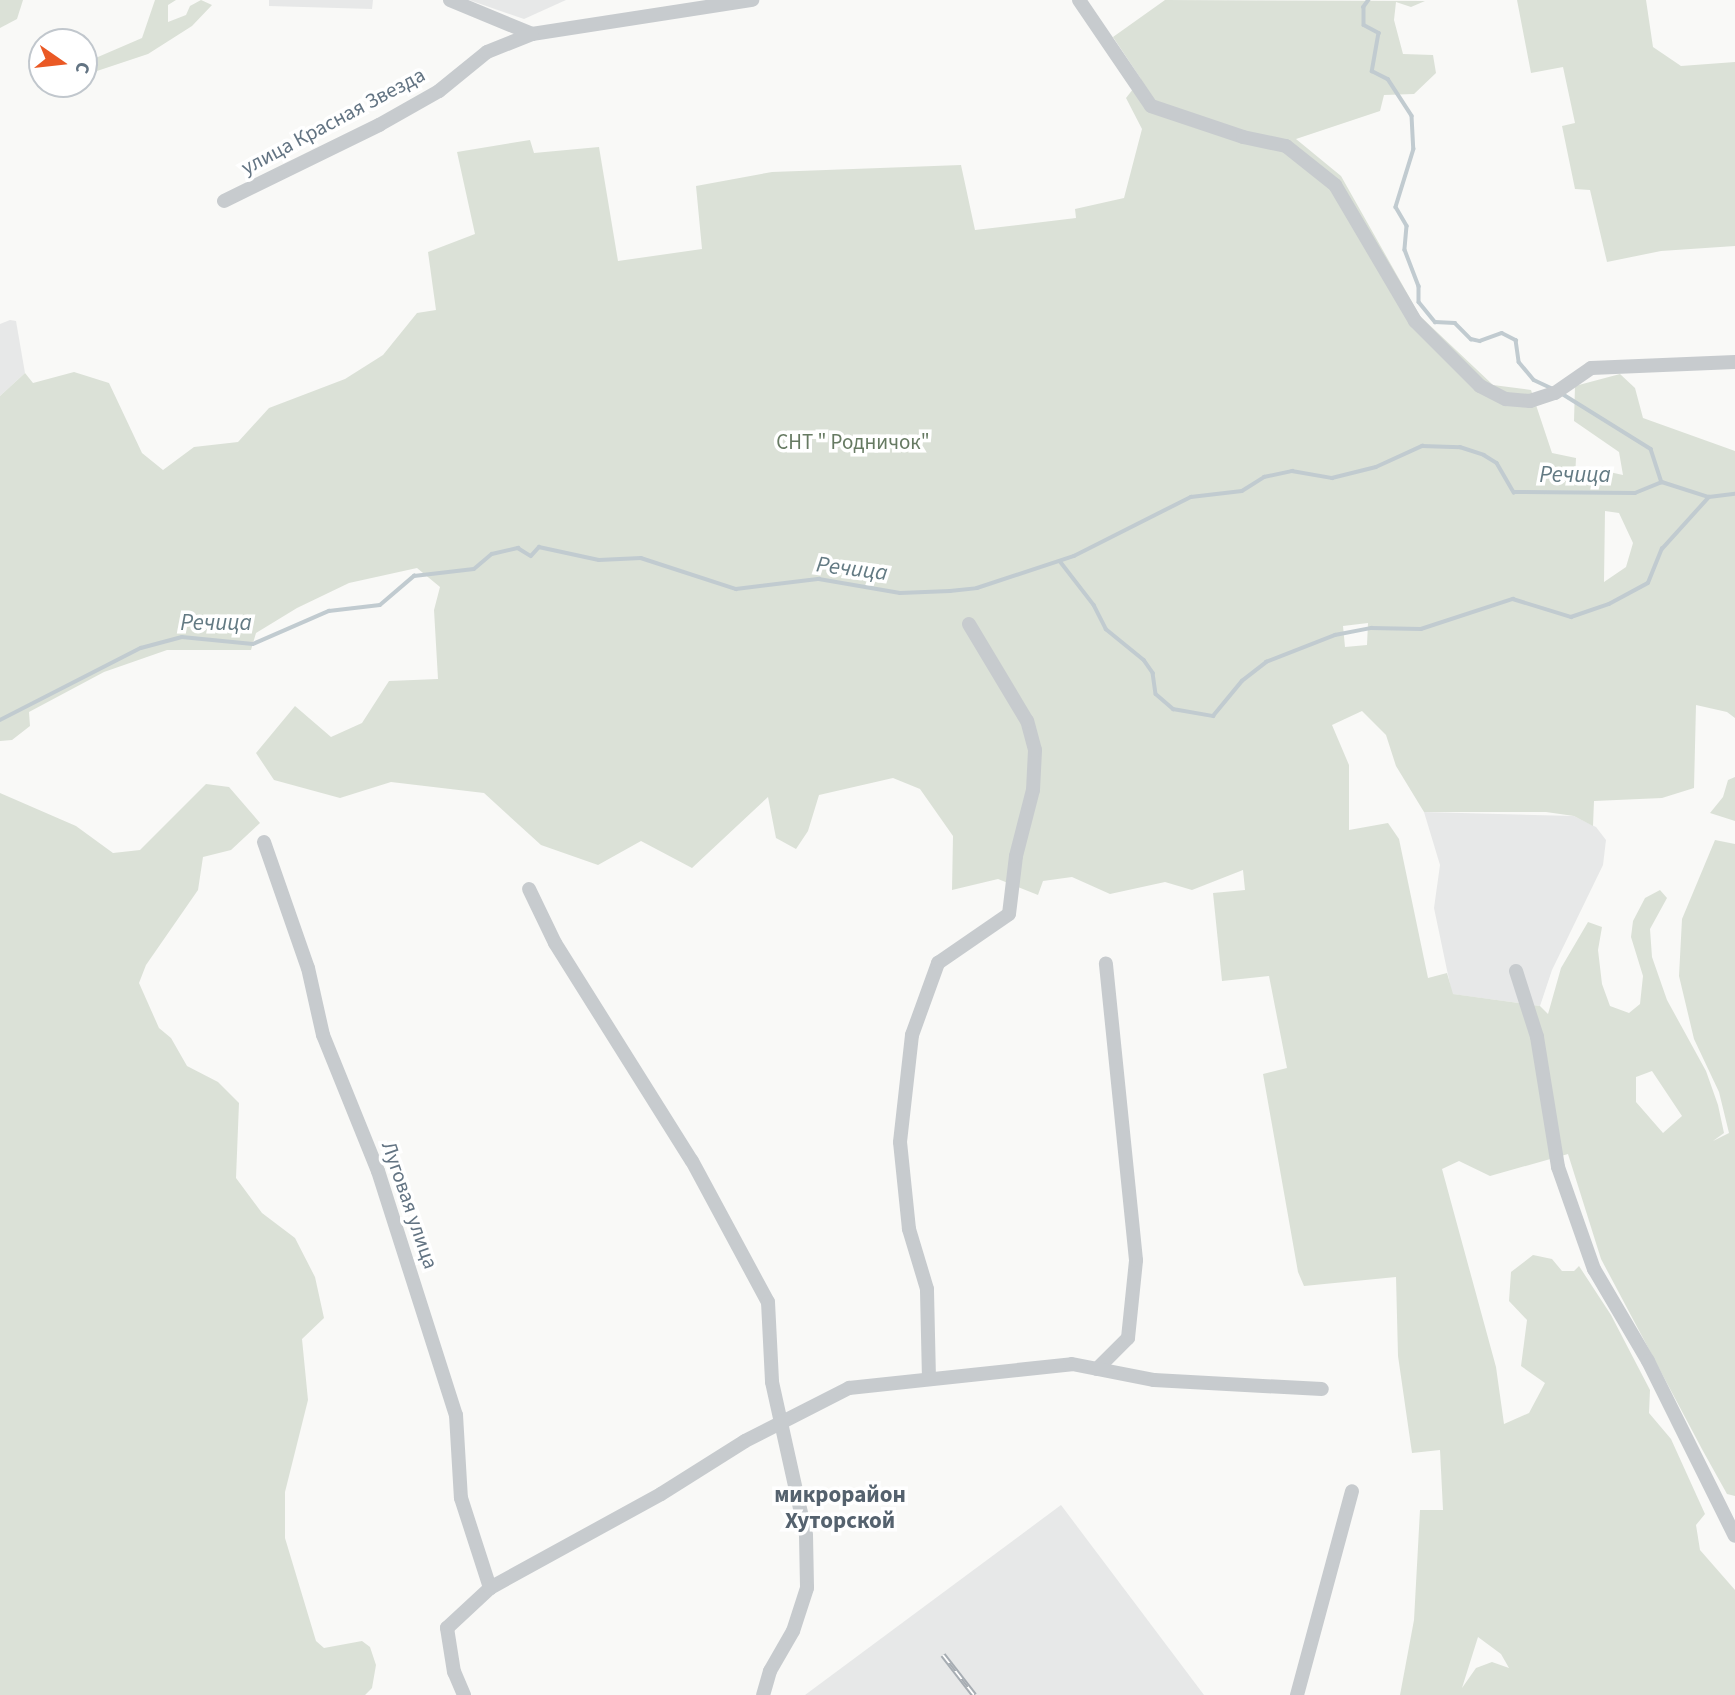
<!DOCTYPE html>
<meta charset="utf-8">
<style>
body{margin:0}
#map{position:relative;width:1735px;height:1695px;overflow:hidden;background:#f9f9f7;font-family:"Source Sans 3",sans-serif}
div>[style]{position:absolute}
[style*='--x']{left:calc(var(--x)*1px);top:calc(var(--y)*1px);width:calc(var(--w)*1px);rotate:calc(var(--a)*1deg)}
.built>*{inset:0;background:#e7e8e8}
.green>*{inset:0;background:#dbe1d7}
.stream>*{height:3.5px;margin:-1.75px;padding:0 1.75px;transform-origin:1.75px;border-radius:1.75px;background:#c1cbd0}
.street>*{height:14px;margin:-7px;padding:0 7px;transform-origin:7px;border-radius:7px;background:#c7cbce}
.rail>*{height:6px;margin-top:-3px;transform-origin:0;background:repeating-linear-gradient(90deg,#fff 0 10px,#a7adb3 0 20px);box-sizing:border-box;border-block:2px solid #a7adb3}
span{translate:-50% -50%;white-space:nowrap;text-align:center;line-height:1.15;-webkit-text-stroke:7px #fff;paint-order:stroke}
.street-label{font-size:21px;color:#637483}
.park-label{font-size:21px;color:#667a62}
.water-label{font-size:23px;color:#637a83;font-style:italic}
.neighbourhood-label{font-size:23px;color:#55626e;font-weight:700}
.north{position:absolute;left:28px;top:28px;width:70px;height:70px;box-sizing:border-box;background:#fff;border:2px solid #c1c7cd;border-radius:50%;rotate:104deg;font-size:19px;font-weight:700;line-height:28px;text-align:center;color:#637483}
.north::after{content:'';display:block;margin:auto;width:24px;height:32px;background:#ea5925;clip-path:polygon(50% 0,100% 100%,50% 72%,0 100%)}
</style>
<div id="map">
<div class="built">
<div style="clip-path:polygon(269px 0,373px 0,372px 9px,269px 6px)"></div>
<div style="clip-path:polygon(469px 0,566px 0,524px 19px)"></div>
<div style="clip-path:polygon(10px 320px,16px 321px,25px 373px,0 396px,0 324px)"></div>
<div style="clip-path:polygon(1424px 812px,1574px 816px,1596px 827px,1606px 840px,1603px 865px,1552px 970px,1540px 1006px,1452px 994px,1434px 908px,1440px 865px)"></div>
<div style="clip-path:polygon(1061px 1505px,1204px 1695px,805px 1695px,960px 1580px)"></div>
</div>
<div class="green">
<div style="clip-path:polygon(0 0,23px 0,17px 19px,0 28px)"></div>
<div style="clip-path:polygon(155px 0,176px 0,168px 5px,168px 22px,186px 15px,190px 6px,201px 0,212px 5px,192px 26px,148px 54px,97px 71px,84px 81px,84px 63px,142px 38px)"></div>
<div style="clip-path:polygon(evenodd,1165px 0,1425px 1px,1411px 7px,1396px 2px,1394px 20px,1403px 54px,1433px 55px,1436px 73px,1414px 94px,1384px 95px,1380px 111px,1296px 139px,1341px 176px,1420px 316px,1493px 385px,1531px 390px,1552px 453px,1576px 458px,1575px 479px,1591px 468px,1623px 475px,1619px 452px,1574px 421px,1575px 386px,1620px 374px,1635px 388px,1643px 418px,1735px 451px,1735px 718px,1727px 712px,1696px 705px,1694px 788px,1662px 798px,1594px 801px,1593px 826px,1574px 816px,1546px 812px,1424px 812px,1396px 766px,1386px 735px,1362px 711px,1332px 725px,1349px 765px,1349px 830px,1388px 823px,1399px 839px,1428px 978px,1447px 973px,1453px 994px,1540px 1006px,1548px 1014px,1561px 968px,1588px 922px,1602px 927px,1598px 950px,1602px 984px,1610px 1006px,1629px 1013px,1640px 1004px,1643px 976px,1631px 937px,1633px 921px,1645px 898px,1660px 890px,1667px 898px,1650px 929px,1652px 957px,1667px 1000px,1706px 1071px,1718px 1105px,1724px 1133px,1713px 1141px,1729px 1133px,1719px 1092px,1694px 1039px,1679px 976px,1682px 919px,1715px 840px,1735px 844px,1735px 1496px,1727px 1494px,1703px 1451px,1601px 1259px,1568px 1154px,1490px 1176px,1459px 1161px,1442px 1169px,1496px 1367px,1504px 1424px,1529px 1413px,1545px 1383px,1521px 1366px,1527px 1320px,1509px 1301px,1511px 1272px,1533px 1255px,1552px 1259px,1562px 1271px,1574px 1271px,1579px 1266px,1611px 1315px,1650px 1390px,1649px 1413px,1671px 1439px,1705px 1514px,1696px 1525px,1700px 1550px,1735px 1590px,1735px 1695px,1400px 1695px,1414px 1620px,1420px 1510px,1443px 1510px,1440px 1450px,1412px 1453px,1398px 1356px,1396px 1277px,1304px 1286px,1298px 1272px,1263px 1074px,1287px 1068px,1269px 976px,1222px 981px,1213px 893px,1245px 890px,1243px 870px,1192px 890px,1165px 882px,1110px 894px,1072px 877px,1043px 881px,1038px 895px,998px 879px,952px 890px,953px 836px,920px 789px,893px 778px,819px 795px,808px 831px,796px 849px,776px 838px,768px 797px,692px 868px,641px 841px,598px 865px,541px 845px,484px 793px,391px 782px,340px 798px,274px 780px,256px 753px,295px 706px,331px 737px,362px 723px,389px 681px,438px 679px,434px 610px,440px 587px,417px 568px,349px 583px,297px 608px,256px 633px,251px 650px,167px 650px,104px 672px,29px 712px,30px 726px,12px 740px,0 741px,0 396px,25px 373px,33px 383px,74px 372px,109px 383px,142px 453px,163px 470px,194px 447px,238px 442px,269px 408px,345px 379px,383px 355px,417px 313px,436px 310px,428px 252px,475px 234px,457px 152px,530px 140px,534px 153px,599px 147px,618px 261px,702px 249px,696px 186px,772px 172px,961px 165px,975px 230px,1076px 218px,1075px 209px,1124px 198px,1142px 129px,1126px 98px,1141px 79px,1113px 37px,1165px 0,1605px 511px,1619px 513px,1633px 543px,1626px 567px,1604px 582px,1605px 511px,1165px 0,1368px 623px,1367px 645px,1345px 647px,1343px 626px,1368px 623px,1165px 0,1652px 1071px,1682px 1116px,1663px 1133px,1636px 1102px,1636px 1077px,1652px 1071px,1165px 0,1478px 1637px,1501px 1654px,1509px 1668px,1492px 1662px,1476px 1668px,1462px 1688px,1478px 1637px)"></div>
<div style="clip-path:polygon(1517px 0,1646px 0,1653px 47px,1681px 66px,1735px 62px,1735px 246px,1661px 251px,1607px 262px,1590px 190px,1575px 189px,1562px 126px,1575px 123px,1563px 67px,1531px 73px)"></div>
<div style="clip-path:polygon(1735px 777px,1735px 821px,1710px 813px,1723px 797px,1728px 780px)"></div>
<div style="clip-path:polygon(206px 784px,229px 787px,260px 823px,231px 850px,203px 857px,198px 890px,146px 965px,139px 983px,159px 1028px,171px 1038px,187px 1066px,218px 1082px,239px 1103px,236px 1178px,262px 1213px,295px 1238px,315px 1277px,324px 1318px,302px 1339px,308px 1400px,285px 1492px,285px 1538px,316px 1641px,324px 1648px,362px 1641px,370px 1647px,376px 1665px,372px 1688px,365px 1695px,0 1695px,0 793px,76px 826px,113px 853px,140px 850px)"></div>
</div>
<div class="stream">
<div style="--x:1369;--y:0;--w:9;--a:126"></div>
<div style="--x:1364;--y:7;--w:18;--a:90"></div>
<div style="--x:1364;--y:25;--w:17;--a:28"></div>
<div style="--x:1379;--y:33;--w:39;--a:100"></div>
<div style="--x:1372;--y:71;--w:18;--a:27"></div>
<div style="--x:1388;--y:79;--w:44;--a:57"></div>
<div style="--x:1412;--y:116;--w:33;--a:87"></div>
<div style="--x:1414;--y:149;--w:61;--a:107.2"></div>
<div style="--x:1396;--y:207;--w:22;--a:60"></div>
<div style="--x:1407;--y:226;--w:24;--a:95"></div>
<div style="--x:1405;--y:250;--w:39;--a:69"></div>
<div style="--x:1419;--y:286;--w:16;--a:90"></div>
<div style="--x:1419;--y:302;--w:26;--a:51"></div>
<div style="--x:1435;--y:322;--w:20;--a:3"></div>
<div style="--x:1455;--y:323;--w:23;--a:45"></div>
<div style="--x:1471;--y:339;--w:9;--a:13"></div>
<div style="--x:1480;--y:341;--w:23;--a:-20"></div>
<div style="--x:1502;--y:333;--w:16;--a:27"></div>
<div style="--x:1516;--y:340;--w:22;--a:82"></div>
<div style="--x:1519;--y:362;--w:23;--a:50"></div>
<div style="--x:1534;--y:380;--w:19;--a:25"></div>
<div style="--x:1561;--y:393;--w:106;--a:31.9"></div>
<div style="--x:1651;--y:449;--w:35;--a:72"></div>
<div style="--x:1060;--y:561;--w:56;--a:52.3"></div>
<div style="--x:1094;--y:605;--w:27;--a:63"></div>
<div style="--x:1106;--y:629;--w:49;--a:39.2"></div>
<div style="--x:1144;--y:660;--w:16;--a:55"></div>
<div style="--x:1153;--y:673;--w:21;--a:82"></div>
<div style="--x:1156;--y:694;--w:23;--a:41"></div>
<div style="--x:1173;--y:709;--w:41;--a:9.9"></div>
<div style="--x:1213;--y:716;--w:45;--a:-50.4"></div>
<div style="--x:1242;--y:681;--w:31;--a:-38"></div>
<div style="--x:1266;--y:662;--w:74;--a:-21.4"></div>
<div style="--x:1335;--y:635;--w:37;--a:-11"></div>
<div style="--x:1371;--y:628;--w:50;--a:1.1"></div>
<div style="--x:1421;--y:629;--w:97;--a:-18.1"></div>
<div style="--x:1513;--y:599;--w:61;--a:17.2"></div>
<div style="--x:1571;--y:617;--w:40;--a:-18.9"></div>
<div style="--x:1609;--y:604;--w:44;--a:-28.3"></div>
<div style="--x:1648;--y:583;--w:37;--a:-68"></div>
<div style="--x:1662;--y:549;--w:70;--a:-47.9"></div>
<div style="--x:0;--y:720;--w:158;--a:-27.1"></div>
<div style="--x:141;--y:648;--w:42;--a:-15"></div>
<div style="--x:182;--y:637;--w:71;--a:5.6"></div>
<div style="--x:253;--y:644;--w:83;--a:-23.5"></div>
<div style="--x:329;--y:611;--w:51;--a:-6.7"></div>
<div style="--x:380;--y:605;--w:45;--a:-40.5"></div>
<div style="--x:414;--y:576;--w:60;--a:-6.7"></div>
<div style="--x:474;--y:569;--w:23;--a:-40"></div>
<div style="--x:492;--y:554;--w:27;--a:-13"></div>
<div style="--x:518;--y:548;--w:15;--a:32"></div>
<div style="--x:531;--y:556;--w:12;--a:-48"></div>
<div style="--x:539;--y:547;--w:61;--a:12.2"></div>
<div style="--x:599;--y:560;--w:42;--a:-2.7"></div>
<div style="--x:641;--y:558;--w:100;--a:18.1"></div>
<div style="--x:736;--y:589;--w:84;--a:-6.9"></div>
<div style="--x:819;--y:579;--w:82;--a:9.8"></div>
<div style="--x:900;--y:593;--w:50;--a:-2.3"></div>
<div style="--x:950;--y:591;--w:27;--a:-6"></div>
<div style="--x:977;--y:588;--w:102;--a:-18.3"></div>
<div style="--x:1074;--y:556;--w:131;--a:-26.8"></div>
<div style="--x:1191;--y:497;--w:51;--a:-6.7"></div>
<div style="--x:1242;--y:491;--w:26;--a:-32"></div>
<div style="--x:1264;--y:477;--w:29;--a:-12"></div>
<div style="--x:1292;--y:471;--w:41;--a:9.9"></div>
<div style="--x:1332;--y:478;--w:45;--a:-14"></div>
<div style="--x:1376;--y:467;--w:51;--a:-24.5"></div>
<div style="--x:1422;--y:446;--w:38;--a:2"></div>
<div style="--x:1460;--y:447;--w:25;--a:18"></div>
<div style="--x:1484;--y:455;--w:15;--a:32"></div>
<div style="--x:1497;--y:463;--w:34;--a:60"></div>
<div style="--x:1514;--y:492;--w:121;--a:0.5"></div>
<div style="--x:1635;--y:493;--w:29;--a:-22"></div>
<div style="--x:1662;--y:482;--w:49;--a:17.7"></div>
<div style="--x:1709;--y:497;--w:26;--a:-7"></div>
</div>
<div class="street">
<div style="--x:450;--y:0;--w:89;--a:22.5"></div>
<div style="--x:532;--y:34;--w:223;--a:-8.8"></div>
<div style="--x:1079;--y:0;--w:128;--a:55.8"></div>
<div style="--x:1151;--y:106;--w:97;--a:18.6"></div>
<div style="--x:1243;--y:137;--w:44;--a:11.8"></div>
<div style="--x:1286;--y:146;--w:63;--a:38.5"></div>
<div style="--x:1335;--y:185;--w:158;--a:59.5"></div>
<div style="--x:1415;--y:321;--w:92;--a:45"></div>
<div style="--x:1480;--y:386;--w:29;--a:27"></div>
<div style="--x:1506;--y:399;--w:24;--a:5"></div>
<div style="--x:1530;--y:401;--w:26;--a:-18"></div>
<div style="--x:1555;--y:393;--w:44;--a:-34.8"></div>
<div style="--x:1591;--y:368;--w:144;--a:-2.4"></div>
<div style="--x:224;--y:201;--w:173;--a:-26.1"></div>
<div style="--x:379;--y:125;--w:69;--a:-29.5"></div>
<div style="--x:439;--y:91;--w:62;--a:-39.1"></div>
<div style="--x:487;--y:52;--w:48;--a:-21.8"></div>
<div style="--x:264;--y:842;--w:133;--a:70.8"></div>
<div style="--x:308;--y:968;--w:69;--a:77.4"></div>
<div style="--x:323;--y:1035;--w:147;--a:68"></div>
<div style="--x:378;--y:1171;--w:256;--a:72.3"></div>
<div style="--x:456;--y:1415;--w:83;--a:86.6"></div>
<div style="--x:461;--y:1498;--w:95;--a:72.1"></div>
<div style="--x:529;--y:889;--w:60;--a:64.3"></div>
<div style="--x:555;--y:943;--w:257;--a:57.9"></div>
<div style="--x:692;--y:1161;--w:160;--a:61.7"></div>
<div style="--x:768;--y:1302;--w:80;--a:87.1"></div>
<div style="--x:772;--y:1382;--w:157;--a:77.5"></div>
<div style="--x:806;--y:1535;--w:53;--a:88.9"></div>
<div style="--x:807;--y:1588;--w:45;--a:108"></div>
<div style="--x:793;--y:1631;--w:46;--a:119.9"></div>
<div style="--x:770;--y:1671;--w:25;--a:106"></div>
<div style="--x:1516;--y:971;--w:69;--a:72.3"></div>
<div style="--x:1537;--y:1037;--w:132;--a:80.8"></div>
<div style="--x:1558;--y:1167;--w:108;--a:70.6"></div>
<div style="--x:1594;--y:1269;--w:107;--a:59.6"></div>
<div style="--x:1648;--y:1361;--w:195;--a:63.6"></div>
<div style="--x:1097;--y:1369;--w:44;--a:-45"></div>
<div style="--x:1128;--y:1338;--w:78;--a:-84.1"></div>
<div style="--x:1136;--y:1260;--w:298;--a:-95.8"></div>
<div style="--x:929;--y:1379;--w:90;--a:-91.3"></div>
<div style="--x:927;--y:1289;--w:63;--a:-106.7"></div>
<div style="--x:909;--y:1229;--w:87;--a:-95.9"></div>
<div style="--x:900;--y:1142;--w:108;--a:-83.6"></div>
<div style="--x:912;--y:1035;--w:77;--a:-70.1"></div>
<div style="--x:938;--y:963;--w:86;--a:-34.6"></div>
<div style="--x:1009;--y:914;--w:58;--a:-83.1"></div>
<div style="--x:1016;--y:856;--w:68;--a:-75.6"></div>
<div style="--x:1033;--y:790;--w:40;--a:-87.1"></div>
<div style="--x:1035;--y:750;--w:30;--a:-105"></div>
<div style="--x:1027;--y:721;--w:113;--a:-120.9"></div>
<div style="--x:464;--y:1695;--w:25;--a:-113"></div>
<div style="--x:454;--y:1672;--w:45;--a:-99"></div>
<div style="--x:447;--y:1628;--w:59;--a:-42.9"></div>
<div style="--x:490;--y:1588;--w:195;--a:-28.8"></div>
<div style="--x:661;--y:1494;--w:99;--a:-32.2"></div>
<div style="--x:745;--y:1441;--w:117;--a:-27"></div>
<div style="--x:849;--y:1388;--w:224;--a:-6.1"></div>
<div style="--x:1072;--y:1364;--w:84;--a:11"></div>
<div style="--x:1154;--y:1380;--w:168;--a:3.1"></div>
<div style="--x:1297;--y:1695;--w:211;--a:-74.9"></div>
</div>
<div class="rail">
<div style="--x:943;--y:1655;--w:51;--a:52.2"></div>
</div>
<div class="street-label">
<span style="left:333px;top:121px;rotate:-28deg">улица Красная Звезда</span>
<span style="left:410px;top:1205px;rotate:71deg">Луговая улица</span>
</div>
<div class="park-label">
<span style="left:853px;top:442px">СНТ " Родничок"</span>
</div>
<div class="water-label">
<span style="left:1575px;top:475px">Речица</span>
<span style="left:852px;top:569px;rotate:7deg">Речица</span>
<span style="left:216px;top:623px">Речица</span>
</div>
<div class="neighbourhood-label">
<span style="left:840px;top:1508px">микрорайон<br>Хуторской</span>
</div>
<div class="north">С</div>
</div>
